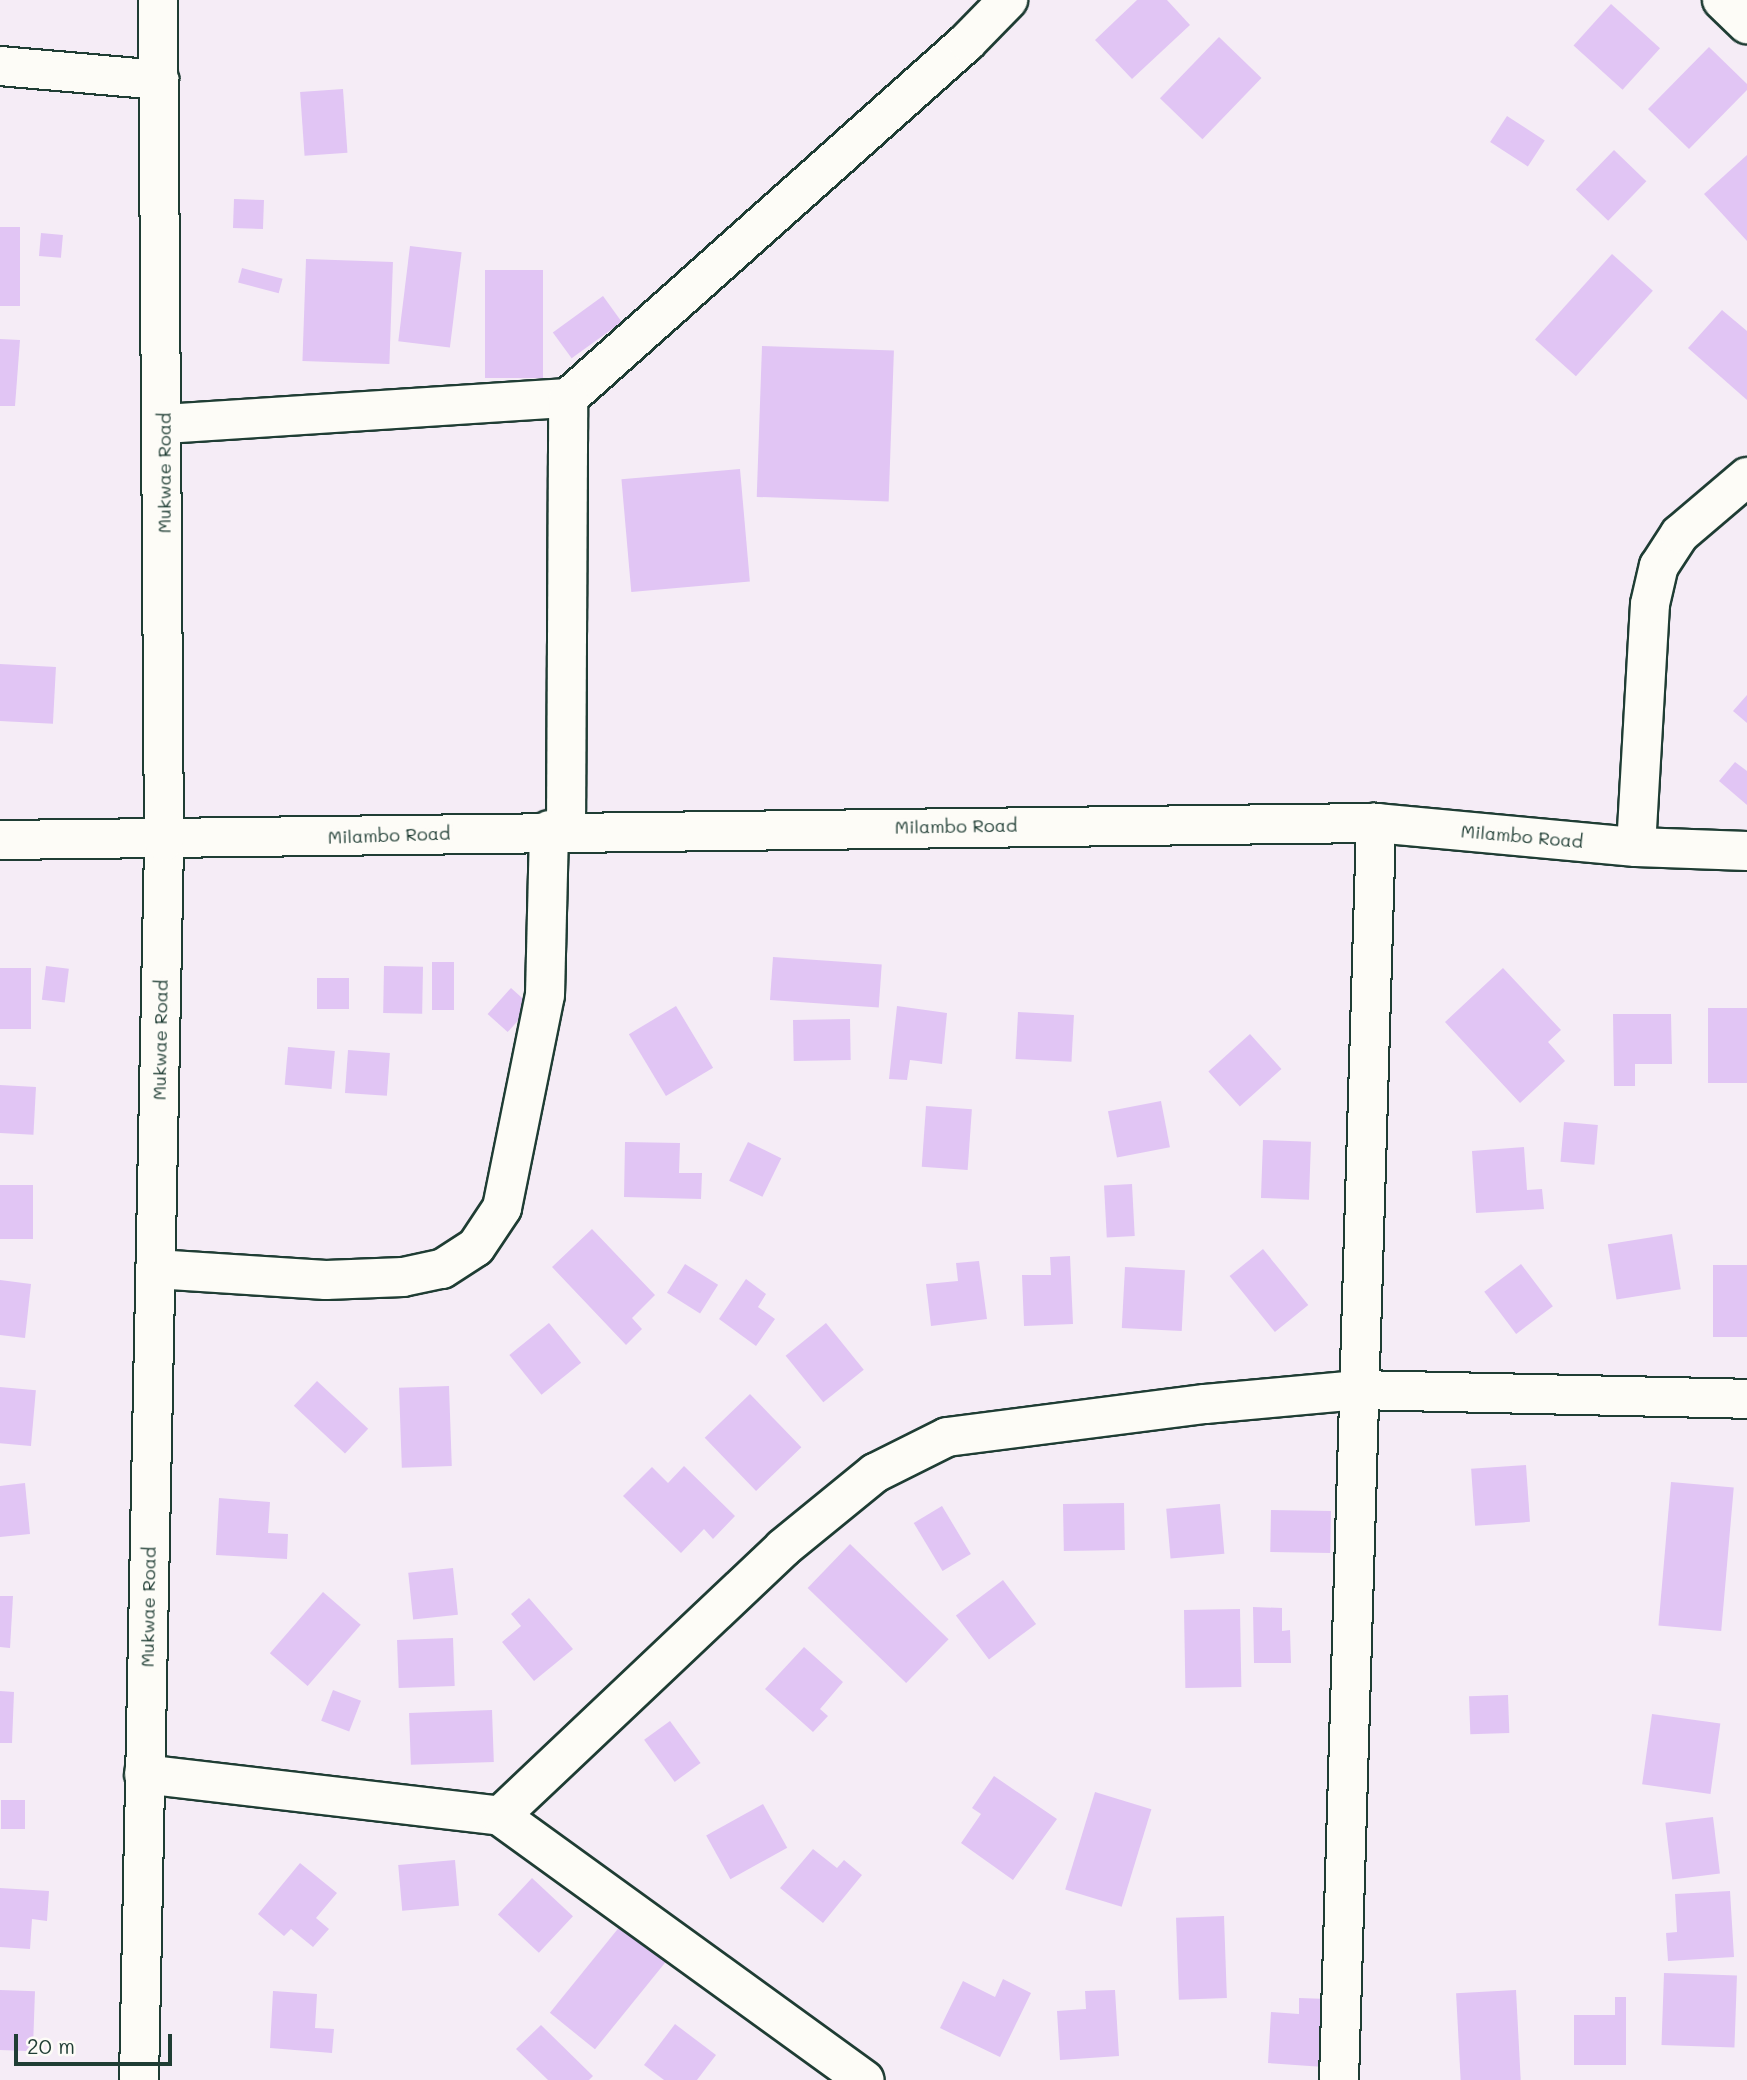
<!DOCTYPE html>
<style>
body{margin:0}
#map{position:relative;width:1747px;height:2080px;overflow:hidden;background:#f5ecf6;font-family:Mali,sans-serif}
div>[style]{position:absolute}
[style*='--x']{left:calc(var(--x)*1px);top:calc(var(--y)*1px);width:calc(var(--w)*1px);rotate:calc(var(--a)*1deg)}
.building>*{inset:0;background:#e1c5f4;transform-origin:0 0}
.roads{filter:drop-shadow(2px 0 #1f3d34) drop-shadow(-2px 0 #1f3d34) drop-shadow(0 2px #1f3d34) drop-shadow(0 -2px #1f3d34)}
.street>*{height:38px;margin:-19px;padding:0 19px;transform-origin:19px;border-radius:19px;background:#fdfcf7}
.secondary>*{height:38px;margin:-19px;padding:0 19px;transform-origin:19px;border-radius:19px;background:#fdfcf7}
span{translate:-50% -50%;white-space:nowrap;text-align:center;line-height:1.15;-webkit-text-stroke:6px #fdfcf7;paint-order:stroke}
.street-label{font-size:18px;color:#1f3d34}
.scale{position:absolute;left:14px;top:2034px;width:158px;height:32px;box-sizing:border-box;border:4px solid #1f3d34;border-top:0;padding-left:9px;font-size:21px;line-height:24px;white-space:nowrap;color:#1f3d34;-webkit-text-stroke:5px #fdfcf7;paint-order:stroke}
</style>
<div id="map">
<div class="building">
<div style="clip-path:polygon(1137px 0,1167px 0,1190px 25px,1132px 79px,1095px 40px)"></div>
<div style="left:1611px;top:4px;width:66px;height:56px;rotate:42deg"></div>
<div style="left:1219px;top:37px;width:59px;height:85px;rotate:44deg"></div>
<div style="clip-path:polygon(1709px 47px,1747px 84px,1747px 90px,1689px 149px,1648px 109px)"></div>
<div style="left:343px;top:89px;width:64px;height:43px;rotate:86deg"></div>
<div style="left:1507px;top:116px;width:45px;height:31px;rotate:33deg"></div>
<div style="left:1614px;top:150px;width:45px;height:55px;rotate:44deg"></div>
<div style="clip-path:polygon(1747px 155px,1747px 241px,1704px 194px)"></div>
<div style="left:234px;top:199px;width:30px;height:29px;rotate:2deg"></div>
<div style="left:0;top:227px;width:20px;height:79px"></div>
<div style="left:41px;top:233px;width:22px;height:23px;rotate:5deg"></div>
<div style="left:410px;top:246px;width:52px;height:96px;rotate:7deg"></div>
<div style="left:1612px;top:254px;width:55px;height:115px;rotate:42deg"></div>
<div style="left:306px;top:259px;width:87px;height:102px;rotate:2deg"></div>
<div style="left:242px;top:268px;width:42px;height:15px;rotate:15deg"></div>
<div style="left:485px;top:270px;width:58px;height:108px"></div>
<div style="left:603px;top:296px;width:32px;height:62px;rotate:54deg"></div>
<div style="clip-path:polygon(1722px 310px,1747px 331px,1747px 400px,1688px 348px)"></div>
<div style="clip-path:polygon(0 339px,20px 340px,15px 406px,0 406px)"></div>
<div style="left:762px;top:346px;width:132px;height:151px;rotate:2deg"></div>
<div style="left:740px;top:469px;width:113px;height:119px;rotate:85deg"></div>
<div style="left:0;top:664px;width:56px;height:57px;rotate:3deg"></div>
<div style="clip-path:polygon(1747px 695px,1747px 723px,1733px 711px)"></div>
<div style="clip-path:polygon(1735px 762px,1747px 771px,1747px 805px,1719px 781px)"></div>
<div style="left:773px;top:957px;width:109px;height:43px;rotate:4deg"></div>
<div style="left:432px;top:962px;width:22px;height:48px"></div>
<div style="left:46px;top:966px;width:23px;height:34px;rotate:7deg"></div>
<div style="left:384px;top:966px;width:39px;height:47px;rotate:1deg"></div>
<div style="left:0;top:968px;width:31px;height:61px"></div>
<div style="clip-path:polygon(1503px 968px,1561px 1030px,1548px 1042px,1565px 1061px,1520px 1103px,1445px 1022px)"></div>
<div style="left:317px;top:978px;width:32px;height:31px"></div>
<div style="left:511px;top:988px;width:27px;height:35px;rotate:42deg"></div>
<div style="left:676px;top:1006px;width:72px;height:55px;rotate:59deg"></div>
<div style="clip-path:polygon(897px 1006px,947px 1013px,942px 1064px,910px 1060px,907px 1080px,889px 1079px)"></div>
<div style="left:1708px;top:1008px;width:39px;height:75px"></div>
<div style="left:1018px;top:1012px;width:56px;height:47px;rotate:3deg"></div>
<div style="clip-path:polygon(1613px 1014px,1671px 1014px,1672px 1064px,1635px 1064px,1635px 1086px,1614px 1086px)"></div>
<div style="left:850px;top:1019px;width:41px;height:57px;rotate:89deg"></div>
<div style="left:1250px;top:1034px;width:47px;height:56px;rotate:48deg"></div>
<div style="left:288px;top:1047px;width:47px;height:38px;rotate:5deg"></div>
<div style="left:348px;top:1050px;width:42px;height:43px;rotate:4deg"></div>
<div style="left:0;top:1085px;width:36px;height:48px;rotate:3deg"></div>
<div style="left:1161px;top:1101px;width:47px;height:54px;rotate:79deg"></div>
<div style="left:926px;top:1106px;width:46px;height:61px;rotate:4deg"></div>
<div style="left:1564px;top:1122px;width:34px;height:40px;rotate:5deg"></div>
<div style="left:1263px;top:1140px;width:48px;height:58px;rotate:2deg"></div>
<div style="clip-path:polygon(625px 1142px,680px 1143px,679px 1173px,702px 1173px,701px 1199px,624px 1197px)"></div>
<div style="left:748px;top:1142px;width:37px;height:43px;rotate:26deg"></div>
<div style="clip-path:polygon(1524px 1147px,1527px 1190px,1542px 1189px,1544px 1209px,1476px 1213px,1472px 1151px)"></div>
<div style="left:1132px;top:1184px;width:52px;height:28px;rotate:87deg"></div>
<div style="left:0;top:1185px;width:33px;height:54px"></div>
<div style="clip-path:polygon(592px 1229px,655px 1295px,632px 1318px,642px 1329px,626px 1345px,552px 1267px)"></div>
<div style="left:1672px;top:1234px;width:56px;height:65px;rotate:81deg"></div>
<div style="left:1263px;top:1249px;width:72px;height:43px;rotate:51deg"></div>
<div style="clip-path:polygon(1070px 1256px,1073px 1324px,1024px 1326px,1022px 1275px,1051px 1275px,1050px 1257px)"></div>
<div style="clip-path:polygon(979px 1261px,987px 1319px,931px 1326px,926px 1284px,958px 1281px,956px 1263px)"></div>
<div style="left:685px;top:1264px;width:39px;height:34px;rotate:32deg"></div>
<div style="left:1521px;top:1264px;width:53px;height:46px;rotate:53deg"></div>
<div style="left:1747px;top:1265px;width:72px;height:34px;rotate:90deg"></div>
<div style="left:1125px;top:1267px;width:60px;height:61px;rotate:3deg"></div>
<div style="clip-path:polygon(746px 1279px,766px 1294px,758px 1307px,775px 1319px,756px 1346px,719px 1319px)"></div>
<div style="clip-path:polygon(0 1280px,31px 1284px,25px 1338px,0 1335px)"></div>
<div style="left:549px;top:1323px;width:51px;height:51px;rotate:51deg"></div>
<div style="left:826px;top:1323px;width:60px;height:52px;rotate:51deg"></div>
<div style="left:317px;top:1381px;width:70px;height:34px;rotate:43deg"></div>
<div style="left:449px;top:1386px;width:80px;height:50px;rotate:88deg"></div>
<div style="left:0;top:1387px;width:36px;height:56px;rotate:5deg"></div>
<div style="left:750px;top:1394px;width:74px;height:63px;rotate:46deg"></div>
<div style="left:1526px;top:1465px;width:57px;height:55px;rotate:86deg"></div>
<div style="clip-path:polygon(684px 1466px,735px 1516px,713px 1539px,704px 1529px,681px 1553px,623px 1496px,652px 1467px,668px 1483px)"></div>
<div style="left:1671px;top:1482px;width:63px;height:144px;rotate:5deg"></div>
<div style="clip-path:polygon(25px 1483px,30px 1534px,0 1537px,0 1486px)"></div>
<div style="clip-path:polygon(219px 1498px,270px 1502px,268px 1533px,288px 1534px,287px 1559px,216px 1555px)"></div>
<div style="left:1124px;top:1503px;width:47px;height:61px;rotate:89deg"></div>
<div style="left:1220px;top:1504px;width:50px;height:54px;rotate:85deg"></div>
<div style="left:942px;top:1506px;width:56px;height:33px;rotate:59deg"></div>
<div style="left:1271px;top:1510px;width:60px;height:42px;rotate:1deg"></div>
<div style="left:850px;top:1544px;width:137px;height:61px;rotate:44deg"></div>
<div style="left:453px;top:1568px;width:47px;height:45px;rotate:84deg"></div>
<div style="left:1003px;top:1580px;width:55px;height:59px;rotate:53deg"></div>
<div style="left:323px;top:1592px;width:50px;height:81px;rotate:41deg"></div>
<div style="clip-path:polygon(0 1596px,13px 1596px,10px 1648px,0 1647px)"></div>
<div style="clip-path:polygon(529px 1598px,573px 1649px,534px 1681px,502px 1642px,521px 1626px,511px 1614px)"></div>
<div style="clip-path:polygon(1253px 1607px,1282px 1608px,1282px 1631px,1290px 1630px,1291px 1663px,1254px 1663px)"></div>
<div style="left:1240px;top:1609px;width:78px;height:56px;rotate:89deg"></div>
<div style="left:453px;top:1638px;width:48px;height:56px;rotate:88deg"></div>
<div style="clip-path:polygon(804px 1647px,843px 1682px,820px 1709px,828px 1716px,813px 1732px,765px 1689px)"></div>
<div style="left:333px;top:1690px;width:30px;height:33px;rotate:21deg"></div>
<div style="clip-path:polygon(0 1691px,14px 1692px,12px 1743px,0 1743px)"></div>
<div style="left:1508px;top:1695px;width:38px;height:39px;rotate:88deg"></div>
<div style="left:492px;top:1710px;width:52px;height:83px;rotate:88deg"></div>
<div style="left:1652px;top:1714px;width:69px;height:71px;rotate:8deg"></div>
<div style="left:670px;top:1721px;width:52px;height:32px;rotate:54deg"></div>
<div style="clip-path:polygon(994px 1776px,1057px 1819px,1013px 1880px,961px 1843px,981px 1814px,972px 1808px)"></div>
<div style="left:1095px;top:1792px;width:59px;height:102px;rotate:17deg"></div>
<div style="left:1px;top:1800px;width:24px;height:29px"></div>
<div style="left:763px;top:1804px;width:50px;height:65px;rotate:61deg"></div>
<div style="left:1713px;top:1817px;width:57px;height:48px;rotate:83deg"></div>
<div style="clip-path:polygon(813px 1849px,837px 1868px,844px 1860px,862px 1875px,823px 1923px,780px 1888px)"></div>
<div style="left:455px;top:1860px;width:46px;height:57px;rotate:85deg"></div>
<div style="clip-path:polygon(300px 1863px,337px 1893px,316px 1918px,329px 1929px,313px 1947px,291px 1929px,284px 1936px,258px 1914px)"></div>
<div style="left:532px;top:1878px;width:56px;height:50px;rotate:43deg"></div>
<div style="clip-path:polygon(0 1888px,49px 1891px,47px 1921px,32px 1919px,30px 1949px,0 1947px)"></div>
<div style="clip-path:polygon(1730px 1891px,1734px 1957px,1668px 1961px,1666px 1933px,1677px 1932px,1675px 1894px)"></div>
<div style="left:1224px;top:1916px;width:82px;height:48px;rotate:88deg"></div>
<div style="left:621px;top:1925px;width:58px;height:113px;rotate:39deg"></div>
<div style="left:1664px;top:1973px;width:73px;height:72px;rotate:2deg"></div>
<div style="clip-path:polygon(1003px 1979px,1031px 1993px,1000px 2057px,940px 2028px,963px 1981px,995px 1997px)"></div>
<div style="left:0;top:1990px;width:35px;height:60px;rotate:2deg"></div>
<div style="clip-path:polygon(1115px 1990px,1119px 2056px,1060px 2060px,1057px 2011px,1086px 2009px,1085px 1991px)"></div>
<div style="left:1516px;top:1990px;width:90px;height:60px;rotate:87deg"></div>
<div style="clip-path:polygon(273px 1991px,317px 1994px,315px 2028px,334px 2029px,332px 2053px,270px 2048px)"></div>
<div style="clip-path:polygon(1615px 1997px,1626px 1997px,1626px 2065px,1574px 2065px,1574px 2015px,1615px 2015px)"></div>
<div style="clip-path:polygon(1299px 1998px,1328px 1999px,1324px 2067px,1268px 2063px,1271px 2012px,1299px 2014px)"></div>
<div style="clip-path:polygon(675px 2024px,716px 2055px,697px 2080px,664px 2080px,644px 2065px)"></div>
<div style="clip-path:polygon(541px 2025px,593px 2076px,589px 2080px,548px 2080px,516px 2049px)"></div>
</div>
<div class="roads">
<div class="street">
<div style="--x:1722;--y:0;--w:35;--a:44"></div>
<div style="--x:0;--y:66;--w:160;--a:5"></div>
<div style="--x:164;--y:424;--w:405;--a:-3.7"></div>
<div style="--x:568;--y:398;--w:535;--a:-41.74"></div>
<div style="--x:967;--y:42;--w:59;--a:-45.7"></div>
<div style="--x:566;--y:830;--w:432;--a:-89.7"></div>
<div style="--x:1636;--y:847;--w:243;--a:-86.7"></div>
<div style="--x:1650;--y:604;--w:39;--a:-77"></div>
<div style="--x:1659;--y:566;--w:38;--a:-57"></div>
<div style="--x:1680;--y:534;--w:88;--a:-40.4"></div>
<div style="--x:155;--y:1269;--w:171;--a:3.7"></div>
<div style="--x:326;--y:1280;--w:77;--a:-2.2"></div>
<div style="--x:403;--y:1277;--w:40;--a:-12"></div>
<div style="--x:442;--y:1269;--w:40;--a:-32.9"></div>
<div style="--x:476;--y:1247;--w:47;--a:-56.3"></div>
<div style="--x:502;--y:1208;--w:217;--a:-78.6"></div>
<div style="--x:545;--y:995;--w:165;--a:-88.6"></div>
<div style="--x:144;--y:1774;--w:358;--a:6.7"></div>
<div style="--x:500;--y:1816;--w:450;--a:35.9"></div>
<div style="--x:500;--y:1816;--w:390;--a:-43.4"></div>
<div style="--x:783;--y:1548;--w:119;--a:-39.2"></div>
<div style="--x:875;--y:1473;--w:80;--a:-26.6"></div>
<div style="--x:947;--y:1437;--w:260;--a:-7.3"></div>
<div style="--x:1205;--y:1404;--w:154;--a:-5.2"></div>
<div style="--x:1358;--y:1390;--w:389;--a:1.3"></div>
<div style="--x:1339;--y:2080;--w:1258;--a:-88.31"></div>
</div>
<div class="secondary">
<div style="--x:0;--y:840;--w:1376;--a:-0.71"></div>
<div style="--x:1376;--y:823;--w:261;--a:5.3"></div>
<div style="--x:1636;--y:847;--w:111;--a:2.1"></div>
<div style="--x:139;--y:2080;--w:1239;--a:-88.84"></div>
<div style="--x:164;--y:841;--w:841;--a:-90.41"></div>
</div>
</div>
<div class="street-label">
<span style="left:164px;top:473px;rotate:-90deg">Mukwae Road</span>
<span style="left:956px;top:826px;rotate:-1deg">Milambo Road</span>
<span style="left:389px;top:835px;rotate:-2deg">Milambo Road</span>
<span style="left:1522px;top:836px;rotate:5deg">Milambo Road</span>
<span style="left:160px;top:1040px;rotate:-89deg">Mukwae Road</span>
<span style="left:148px;top:1607px;rotate:-89deg">Mukwae Road</span>
</div>
<div class="scale">20 m</div>
</div>
